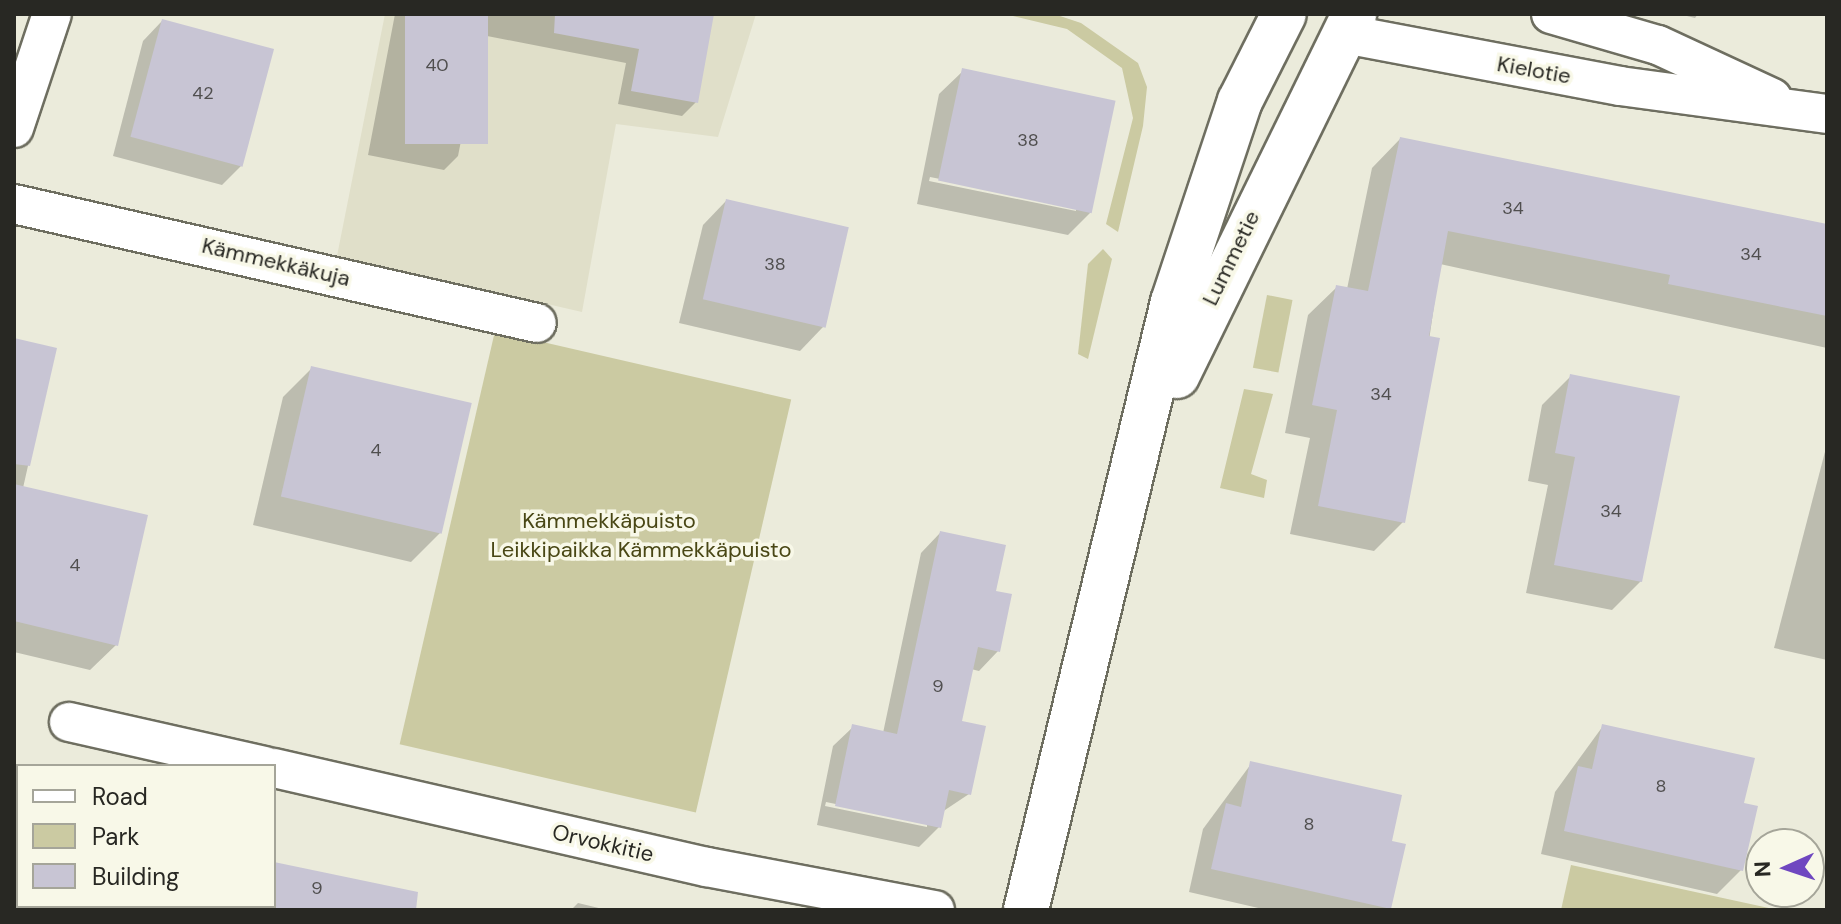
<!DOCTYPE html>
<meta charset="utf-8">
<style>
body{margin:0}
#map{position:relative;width:1841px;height:924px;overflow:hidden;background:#ebebdb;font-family:"DM Sans",sans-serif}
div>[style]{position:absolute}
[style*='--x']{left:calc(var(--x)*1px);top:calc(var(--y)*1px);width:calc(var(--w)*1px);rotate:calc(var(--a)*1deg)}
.built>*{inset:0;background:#e0dfc9}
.green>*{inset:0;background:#cbcaa2;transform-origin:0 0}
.shadow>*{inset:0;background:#0003}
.building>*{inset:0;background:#c8c5d4;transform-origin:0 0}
.roads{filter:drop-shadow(2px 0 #6e6e60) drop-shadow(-2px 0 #6e6e60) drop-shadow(0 2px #6e6e60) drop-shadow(0 -2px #6e6e60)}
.street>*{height:38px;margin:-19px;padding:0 19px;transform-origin:19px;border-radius:19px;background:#fff}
.secondary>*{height:44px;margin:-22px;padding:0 22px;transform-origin:22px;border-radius:22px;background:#fff}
span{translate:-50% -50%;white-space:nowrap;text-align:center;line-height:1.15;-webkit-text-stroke:7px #f8f8e8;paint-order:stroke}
.number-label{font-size:18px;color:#504f4f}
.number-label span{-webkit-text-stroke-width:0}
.street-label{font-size:22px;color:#282823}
.park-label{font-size:22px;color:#494715}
.frame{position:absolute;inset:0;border:16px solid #282823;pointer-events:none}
.legend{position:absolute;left:16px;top:764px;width:260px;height:144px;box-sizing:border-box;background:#f8f8e8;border:2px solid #a5a599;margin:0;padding:10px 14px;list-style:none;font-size:24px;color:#282823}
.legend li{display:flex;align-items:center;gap:16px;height:40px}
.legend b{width:40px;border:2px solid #a5a599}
.north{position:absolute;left:1745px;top:828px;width:80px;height:80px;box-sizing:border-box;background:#f8f8e8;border:2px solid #a5a599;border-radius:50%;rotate:267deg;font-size:22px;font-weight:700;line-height:32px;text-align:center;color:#282823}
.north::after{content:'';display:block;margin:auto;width:28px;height:36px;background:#6f47c0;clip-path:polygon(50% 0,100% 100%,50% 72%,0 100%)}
</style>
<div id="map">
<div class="built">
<div style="clip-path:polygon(385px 14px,756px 14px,718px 137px,616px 124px,582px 312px,337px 256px)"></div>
</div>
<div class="green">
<div style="clip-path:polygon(1005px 14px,1054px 14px,1081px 23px,1138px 63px,1147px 87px,1143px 126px,1118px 232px,1106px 224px,1133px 118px,1122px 68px,1067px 29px)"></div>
<div style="clip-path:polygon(1103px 249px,1112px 259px,1088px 359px,1078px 354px,1088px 264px)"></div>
<div style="left:1267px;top:295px;width:26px;height:74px;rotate:11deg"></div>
<div style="left:495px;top:331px;width:304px;height:424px;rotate:13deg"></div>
<div style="clip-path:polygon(1244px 389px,1273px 394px,1251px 474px,1267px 480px,1264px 498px,1220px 488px)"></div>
<div style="clip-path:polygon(1571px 865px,1778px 910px,1561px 910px)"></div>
</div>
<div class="shadow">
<div style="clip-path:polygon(395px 14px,712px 14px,696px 102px,682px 116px,618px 104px,626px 63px,482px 35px,458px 156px,444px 170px,368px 155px)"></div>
<div style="clip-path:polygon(1679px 14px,1698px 14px,1695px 18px)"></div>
<div style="clip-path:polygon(162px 21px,242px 165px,222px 185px,113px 156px,143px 41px)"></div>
<div style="clip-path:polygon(evenodd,963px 71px,1092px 211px,1068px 235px,917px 204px,939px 94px,963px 71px,930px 177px,1076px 206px,1076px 211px,929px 181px,930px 177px)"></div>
<div style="clip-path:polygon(1400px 139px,1827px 226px,1827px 348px,1440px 264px,1403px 522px,1374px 551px,1290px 534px,1310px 438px,1285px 433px,1308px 315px,1337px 287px,1347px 289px,1372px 168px)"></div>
<div style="clip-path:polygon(726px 201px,823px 327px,800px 351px,679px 323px,703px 225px)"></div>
<div style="clip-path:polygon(14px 343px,54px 350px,23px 488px,116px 645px,90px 670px,14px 652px)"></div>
<div style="clip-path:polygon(311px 369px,440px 533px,411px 562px,253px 525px,283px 397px)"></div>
<div style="clip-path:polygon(1571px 376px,1641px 581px,1612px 610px,1526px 593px,1548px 485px,1528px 481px,1542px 405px)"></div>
<div style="clip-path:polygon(1827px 444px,1827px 660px,1774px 648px)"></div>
<div style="clip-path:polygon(evenodd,940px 533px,994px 592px,998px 651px,979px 671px,971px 669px,960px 722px,969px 794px,942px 812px,939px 827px,919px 847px,817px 825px,833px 746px,853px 727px,883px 733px,921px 553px,940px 533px,826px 802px,927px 823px,927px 827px,825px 806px,826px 802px)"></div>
<div style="clip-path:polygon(1603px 726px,1742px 804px,1741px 870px,1717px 894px,1541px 854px,1555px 792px)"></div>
<div style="clip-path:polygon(1251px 764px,1390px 842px,1388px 910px,1267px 910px,1189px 892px,1203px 829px)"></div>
<div style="clip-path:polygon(14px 802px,18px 906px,274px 906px,274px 862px,368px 910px,14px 910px)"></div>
<div style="clip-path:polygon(578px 903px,607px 910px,571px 910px)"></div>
</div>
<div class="building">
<div style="left:405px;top:14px;width:83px;height:130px"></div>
<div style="clip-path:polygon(555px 14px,714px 14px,698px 103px,631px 91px,639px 49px,554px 33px)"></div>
<div style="left:162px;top:19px;width:116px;height:122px;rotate:15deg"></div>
<div style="left:962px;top:68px;width:157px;height:115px;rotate:12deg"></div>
<div style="clip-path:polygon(1400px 137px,1827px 224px,1827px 316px,1668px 284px,1670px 275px,1448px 231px,1429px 336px,1440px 338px,1405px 523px,1318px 506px,1337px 410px,1312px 405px,1336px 285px,1368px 291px)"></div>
<div style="left:726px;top:199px;width:126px;height:103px;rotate:13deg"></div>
<div style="clip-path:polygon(14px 338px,57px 348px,30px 466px,14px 464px)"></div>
<div style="left:311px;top:366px;width:165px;height:134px;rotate:13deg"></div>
<div style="clip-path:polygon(1570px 374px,1680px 396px,1642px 582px,1554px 565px,1575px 457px,1555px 453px)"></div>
<div style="clip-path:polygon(14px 484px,148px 515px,118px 646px,14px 621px)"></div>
<div style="clip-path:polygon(940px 531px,1006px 545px,996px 591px,1012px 594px,1000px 652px,978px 647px,962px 721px,986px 726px,971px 795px,949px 790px,941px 828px,835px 806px,852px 724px,897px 734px)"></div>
<div style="clip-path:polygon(1602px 724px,1755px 758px,1744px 803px,1758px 806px,1743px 871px,1564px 831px,1578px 766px,1592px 769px)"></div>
<div style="clip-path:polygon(1250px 761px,1402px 795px,1392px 841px,1406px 844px,1391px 909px,1211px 869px,1226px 803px,1241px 807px)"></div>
<div style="clip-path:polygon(274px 862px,418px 892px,416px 910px,274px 910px)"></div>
</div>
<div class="roads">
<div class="street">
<div style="--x:1551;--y:14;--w:111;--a:16.2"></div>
<div style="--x:1658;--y:45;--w:126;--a:24.9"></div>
<div style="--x:1345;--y:34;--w:280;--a:10.7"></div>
<div style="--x:1620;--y:86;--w:209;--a:7.7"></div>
<div style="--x:14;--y:128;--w:120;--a:-71.6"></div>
<div style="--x:14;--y:204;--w:536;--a:12.82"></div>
<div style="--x:69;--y:722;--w:200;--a:12.7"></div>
<div style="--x:274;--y:768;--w:444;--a:12.9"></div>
<div style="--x:707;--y:867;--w:232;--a:10.7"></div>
</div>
<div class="secondary">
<div style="--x:1177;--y:376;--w:403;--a:-63.9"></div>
<div style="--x:1026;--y:910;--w:626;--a:-76.41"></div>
<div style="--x:1173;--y:302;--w:212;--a:-71.6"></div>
<div style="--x:1240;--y:101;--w:97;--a:-63.2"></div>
</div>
</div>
<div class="number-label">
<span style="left:437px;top:65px">40</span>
<span style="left:203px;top:93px">42</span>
<span style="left:1028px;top:140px">38</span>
<span style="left:1513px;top:208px">34</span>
<span style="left:1751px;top:254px">34</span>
<span style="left:775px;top:264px">38</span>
<span style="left:1381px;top:394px">34</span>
<span style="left:376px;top:450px">4</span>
<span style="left:1611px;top:511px">34</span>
<span style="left:75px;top:565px">4</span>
<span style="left:938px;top:686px">9</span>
<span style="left:1661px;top:786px">8</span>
<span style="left:1309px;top:824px">8</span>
<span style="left:317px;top:888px">9</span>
</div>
<div class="street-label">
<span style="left:1534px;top:70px;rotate:10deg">Kielotie</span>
<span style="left:1231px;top:258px;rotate:-64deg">Lummetie</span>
<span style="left:276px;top:262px;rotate:13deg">Kämmekkäkuja</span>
<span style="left:603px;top:843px;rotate:13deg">Orvokkitie</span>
</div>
<div class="park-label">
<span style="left:609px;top:521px">Kämmekkäpuisto</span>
<span style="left:641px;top:550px">Leikkipaikka Kämmekkäpuisto</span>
</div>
<div class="frame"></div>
<ul class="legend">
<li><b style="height:10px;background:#fff"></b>Road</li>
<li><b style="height:22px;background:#cbcaa2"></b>Park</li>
<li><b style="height:22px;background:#c8c5d4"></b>Building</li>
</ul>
<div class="north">N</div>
</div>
